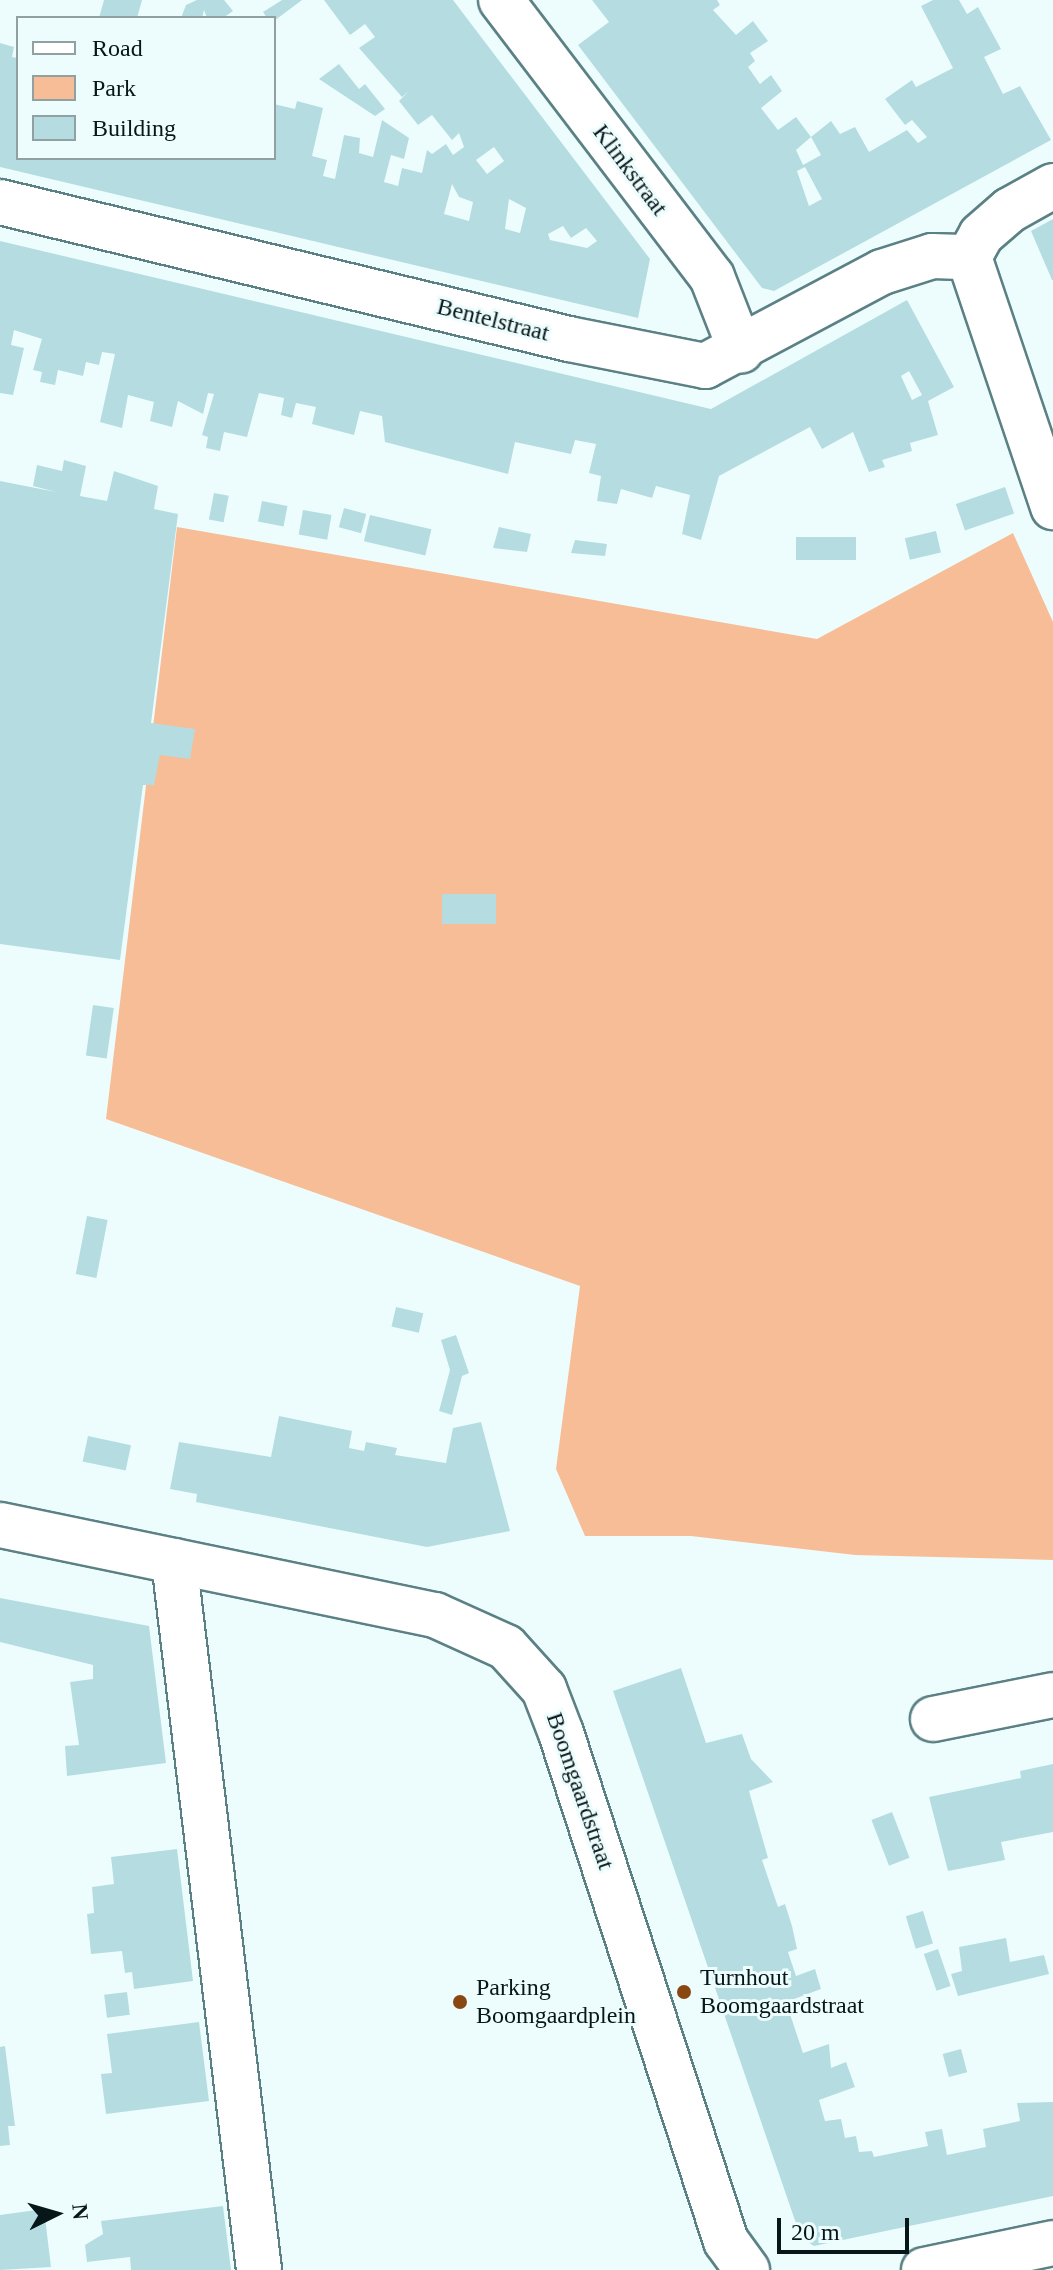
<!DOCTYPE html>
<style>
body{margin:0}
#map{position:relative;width:1053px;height:2270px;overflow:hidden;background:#edfdfe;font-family:"Times New Roman",serif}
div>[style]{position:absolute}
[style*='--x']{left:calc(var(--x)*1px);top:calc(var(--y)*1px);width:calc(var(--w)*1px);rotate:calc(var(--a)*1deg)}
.green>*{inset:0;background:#f6bd97}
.building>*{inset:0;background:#b5dde1;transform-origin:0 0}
.roads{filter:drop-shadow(2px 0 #5b8185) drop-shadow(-2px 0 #5b8185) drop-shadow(0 2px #5b8185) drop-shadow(0 -2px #5b8185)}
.minor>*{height:44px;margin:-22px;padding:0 22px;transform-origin:22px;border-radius:22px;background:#fff}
.dots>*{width:22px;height:22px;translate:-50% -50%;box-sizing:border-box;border:4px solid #edfdfe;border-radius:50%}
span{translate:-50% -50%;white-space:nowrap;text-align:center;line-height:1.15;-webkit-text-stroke:6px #edfdfe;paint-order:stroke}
.street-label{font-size:24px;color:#071618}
.poi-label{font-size:24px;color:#071618}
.left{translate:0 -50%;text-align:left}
.legend{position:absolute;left:16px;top:16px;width:260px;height:144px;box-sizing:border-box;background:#edfdfe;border:2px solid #91a1a2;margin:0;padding:10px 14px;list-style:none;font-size:24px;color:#071618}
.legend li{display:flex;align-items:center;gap:16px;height:40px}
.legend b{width:40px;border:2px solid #91a1a2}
.north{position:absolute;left:16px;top:2174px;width:80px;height:80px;-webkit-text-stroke:6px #edfdfe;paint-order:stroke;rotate:85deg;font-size:22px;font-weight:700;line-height:32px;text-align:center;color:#071618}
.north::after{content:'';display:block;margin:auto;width:28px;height:36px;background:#071618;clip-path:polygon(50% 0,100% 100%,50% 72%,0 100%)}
.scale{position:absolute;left:777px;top:2218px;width:132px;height:36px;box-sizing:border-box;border:4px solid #071618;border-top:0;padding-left:10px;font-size:24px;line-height:28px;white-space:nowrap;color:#071618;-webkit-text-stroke:6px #edfdfe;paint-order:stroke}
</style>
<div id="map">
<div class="green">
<div style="clip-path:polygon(177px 527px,817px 639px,1013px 533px,1053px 622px,1053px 1560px,855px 1555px,691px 1536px,585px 1536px,556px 1469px,580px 1286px,106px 1119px)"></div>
</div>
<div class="building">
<div style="clip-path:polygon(104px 0,142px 0,137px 18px,99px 18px)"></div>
<div style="clip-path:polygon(197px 0,224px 0,233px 11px,223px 18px,207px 18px,204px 10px,202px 18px,181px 18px,186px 5px)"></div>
<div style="clip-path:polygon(282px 0,302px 0,274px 21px,267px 18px,263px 12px)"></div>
<div style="clip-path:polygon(evenodd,324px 0,453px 0,650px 259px,638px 318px,0 167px,0 43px,14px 47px,12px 57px,18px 58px,18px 158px,274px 158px,274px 104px,295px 109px,297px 101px,323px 108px,312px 156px,327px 160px,323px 176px,335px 179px,344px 135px,360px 138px,359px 153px,373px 157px,382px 120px,409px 138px,404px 159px,391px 155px,384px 182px,398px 186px,402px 168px,422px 173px,427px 150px,432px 154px,446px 144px,453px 155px,464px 147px,459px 133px,452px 140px,432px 115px,418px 125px,399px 101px,409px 91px,402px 97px,359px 48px,375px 37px,365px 24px,350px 35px,324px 0,494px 147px,504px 161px,487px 174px,476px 160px,494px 147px,324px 0,452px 184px,459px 197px,473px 202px,469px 221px,444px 214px,452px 184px,324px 0,509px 199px,526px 208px,520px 233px,505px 229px,509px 199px,324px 0,563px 226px,571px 238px,586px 228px,597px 241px,587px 248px,550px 240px,548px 234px,563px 226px)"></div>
<div style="clip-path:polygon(evenodd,592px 0,717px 0,720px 5px,713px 10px,736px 35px,753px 21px,768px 41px,750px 53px,755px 61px,748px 67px,760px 84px,771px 75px,782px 91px,761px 108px,778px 130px,796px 117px,811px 137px,831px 121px,840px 134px,855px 127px,869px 152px,907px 130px,918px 143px,927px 137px,912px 120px,905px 125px,885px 99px,912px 80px,916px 87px,953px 68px,921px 6px,933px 0,959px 0,967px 14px,978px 7px,1001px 49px,984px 57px,1003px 94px,1020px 86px,1051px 140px,774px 291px,762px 288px,578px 45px,609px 22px,592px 0,811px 137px,821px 155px,803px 165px,796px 150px,811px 137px,592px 0,805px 167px,822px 199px,809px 206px,797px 171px,805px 167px)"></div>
<div style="clip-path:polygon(339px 64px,359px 89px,365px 84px,385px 109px,375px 116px,319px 79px)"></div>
<div style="clip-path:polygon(1053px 219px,1053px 280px,1052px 280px,1031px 231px)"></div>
<div style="clip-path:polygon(evenodd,0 241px,711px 409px,907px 300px,954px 387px,928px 401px,938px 435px,910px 443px,912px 451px,882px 460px,885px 467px,869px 472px,853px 432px,822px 449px,810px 427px,719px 476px,701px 540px,682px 534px,690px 495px,656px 486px,652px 498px,621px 489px,617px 504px,597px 501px,601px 476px,589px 473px,596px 444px,575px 440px,571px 454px,515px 442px,508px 474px,385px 442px,382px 416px,360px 411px,354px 435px,312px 424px,316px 407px,296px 403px,292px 418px,281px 415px,284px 398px,259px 393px,247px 437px,224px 432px,220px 451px,206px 448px,208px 437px,202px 435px,214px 394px,208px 393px,203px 414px,178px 401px,172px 427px,150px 421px,154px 402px,128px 395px,122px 428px,100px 422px,115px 354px,102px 352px,99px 365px,86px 362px,83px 376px,58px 370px,55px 385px,40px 382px,42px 372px,33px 370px,42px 339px,14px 330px,11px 345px,24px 348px,13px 395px,0 393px,0 241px,909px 371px,922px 395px,912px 400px,901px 376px,909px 371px)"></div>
<div style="clip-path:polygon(64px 460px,86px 466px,80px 496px,107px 501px,114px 471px,158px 486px,154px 509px,178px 514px,151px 723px,195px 729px,190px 759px,160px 755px,154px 785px,143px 785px,120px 960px,0 944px,0 481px,56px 492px,33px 486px,37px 465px,62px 471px)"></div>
<div style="left:1005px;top:487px;width:28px;height:52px;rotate:71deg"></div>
<div style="left:214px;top:493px;width:15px;height:27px;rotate:11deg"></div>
<div style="left:262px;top:501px;width:26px;height:21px;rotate:11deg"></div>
<div style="left:344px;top:508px;width:23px;height:20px;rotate:15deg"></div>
<div style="left:303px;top:510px;width:29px;height:25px;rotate:10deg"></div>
<div style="left:370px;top:515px;width:63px;height:27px;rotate:13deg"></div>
<div style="clip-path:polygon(499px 527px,531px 534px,527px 552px,493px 548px)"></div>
<div style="left:936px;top:531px;width:22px;height:32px;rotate:77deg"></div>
<div style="left:796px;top:537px;width:60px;height:23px"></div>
<div style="clip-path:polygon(575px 540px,607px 544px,605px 556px,571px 553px)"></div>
<div style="left:442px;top:894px;width:54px;height:30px"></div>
<div style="left:93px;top:1005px;width:21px;height:51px;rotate:8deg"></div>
<div style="left:87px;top:1216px;width:21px;height:59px;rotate:11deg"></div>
<div style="left:396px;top:1307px;width:28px;height:20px;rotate:13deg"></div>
<div style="clip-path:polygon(456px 1335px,469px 1373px,462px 1376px,452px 1415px,439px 1411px,450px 1370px,441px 1340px)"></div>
<div style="clip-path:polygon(279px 1416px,352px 1431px,349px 1448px,364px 1451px,366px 1442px,397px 1448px,395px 1455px,446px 1463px,453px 1428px,481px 1422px,510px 1531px,427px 1547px,196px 1502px,197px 1494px,170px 1489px,179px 1442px,271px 1457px)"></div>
<div style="left:88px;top:1436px;width:44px;height:26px;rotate:12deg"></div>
<div style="clip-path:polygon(0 1598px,149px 1626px,166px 1763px,67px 1776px,65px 1746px,79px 1745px,70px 1682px,93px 1679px,93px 1665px,0 1642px)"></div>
<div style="clip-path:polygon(681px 1668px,706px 1743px,742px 1734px,751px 1759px,773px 1782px,749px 1791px,768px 1858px,762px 1860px,778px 1907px,785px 1904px,792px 1926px,797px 1949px,788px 1952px,796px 1976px,815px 1969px,821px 1989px,786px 2002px,803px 2053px,829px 2044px,831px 2068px,846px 2062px,855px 2087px,819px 2100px,825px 2121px,841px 2119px,845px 2138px,856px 2136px,859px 2152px,872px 2151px,874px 2157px,928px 2146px,925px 2132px,942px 2129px,947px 2155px,986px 2147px,983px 2129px,1020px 2121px,1017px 2103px,1053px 2102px,1053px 2196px,814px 2246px,801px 2238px,613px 1691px)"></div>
<div style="clip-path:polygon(1053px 1764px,1053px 1832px,1001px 1842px,1005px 1860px,948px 1871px,929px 1797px,1021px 1778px,1020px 1771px)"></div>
<div style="left:892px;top:1812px;width:49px;height:22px;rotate:69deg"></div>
<div style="clip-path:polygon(177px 1849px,193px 1981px,134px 1989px,132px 1972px,125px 1973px,122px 1951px,91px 1954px,87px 1914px,94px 1913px,92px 1887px,114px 1884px,111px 1857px)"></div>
<div style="left:923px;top:1911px;width:34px;height:18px;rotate:73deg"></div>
<div style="clip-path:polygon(1006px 1938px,1010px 1962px,1044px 1955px,1049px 1974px,958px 1996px,951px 1974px,962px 1971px,959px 1947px)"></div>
<div style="left:938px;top:1949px;width:39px;height:15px;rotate:71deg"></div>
<div style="left:127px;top:1992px;width:23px;height:23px;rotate:83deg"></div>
<div style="clip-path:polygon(199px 2022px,209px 2101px,106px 2114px,101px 2074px,112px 2073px,107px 2034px)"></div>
<div style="clip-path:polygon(5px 2046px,15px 2126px,8px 2126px,10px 2145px,0 2146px,0 2047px)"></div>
<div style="left:961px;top:2049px;width:24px;height:19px;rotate:75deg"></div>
<div style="clip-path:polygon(223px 2206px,231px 2270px,131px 2270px,130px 2257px,87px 2262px,85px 2245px,103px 2234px,101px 2221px)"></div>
<div style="clip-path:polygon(44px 2209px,51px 2267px,0 2270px,0 2215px)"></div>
</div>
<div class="roads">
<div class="minor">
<div style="--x:501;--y:0;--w:348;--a:52.7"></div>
<div style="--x:712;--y:277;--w:79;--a:68.6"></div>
<div style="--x:0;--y:202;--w:585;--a:13.54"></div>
<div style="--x:569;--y:339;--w:139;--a:11.2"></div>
<div style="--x:705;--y:366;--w:200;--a:-28"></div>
<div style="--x:882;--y:272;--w:52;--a:-17.7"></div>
<div style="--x:932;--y:256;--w:37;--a:2"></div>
<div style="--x:969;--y:257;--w:264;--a:71.4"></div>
<div style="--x:969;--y:257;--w:25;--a:-61"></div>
<div style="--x:981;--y:235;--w:38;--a:-41"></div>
<div style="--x:1010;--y:210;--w:49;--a:-29.2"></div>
<div style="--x:0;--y:1525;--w:444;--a:11.7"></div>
<div style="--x:435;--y:1615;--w:78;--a:24.3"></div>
<div style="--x:506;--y:1647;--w:57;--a:47.9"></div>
<div style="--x:544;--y:1689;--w:47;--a:68.9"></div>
<div style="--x:561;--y:1733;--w:534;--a:72.01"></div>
<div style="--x:726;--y:2241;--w:36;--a:54"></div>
<div style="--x:174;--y:1561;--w:714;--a:83.16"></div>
<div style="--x:933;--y:1719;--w:122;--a:-11.3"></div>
<div style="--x:924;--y:2270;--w:132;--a:-11.8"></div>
</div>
</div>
<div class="dots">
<div style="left:684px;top:1992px;background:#894811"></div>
<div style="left:460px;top:2002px;background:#894811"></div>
</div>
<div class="street-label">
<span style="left:630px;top:170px;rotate:53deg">Klinkstraat</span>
<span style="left:493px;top:320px;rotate:14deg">Bentelstraat</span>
<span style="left:580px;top:1791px;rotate:71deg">Boomgaardstraat</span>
</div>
<div class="poi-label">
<span class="left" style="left:700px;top:1992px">Turnhout<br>Boomgaardstraat</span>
<span class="left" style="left:476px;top:2002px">Parking<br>Boomgaardplein</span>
</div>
<ul class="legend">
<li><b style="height:10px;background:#fff"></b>Road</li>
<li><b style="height:22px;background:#f6bd97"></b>Park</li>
<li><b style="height:22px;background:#b5dde1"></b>Building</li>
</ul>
<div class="north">N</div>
<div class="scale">20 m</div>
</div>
